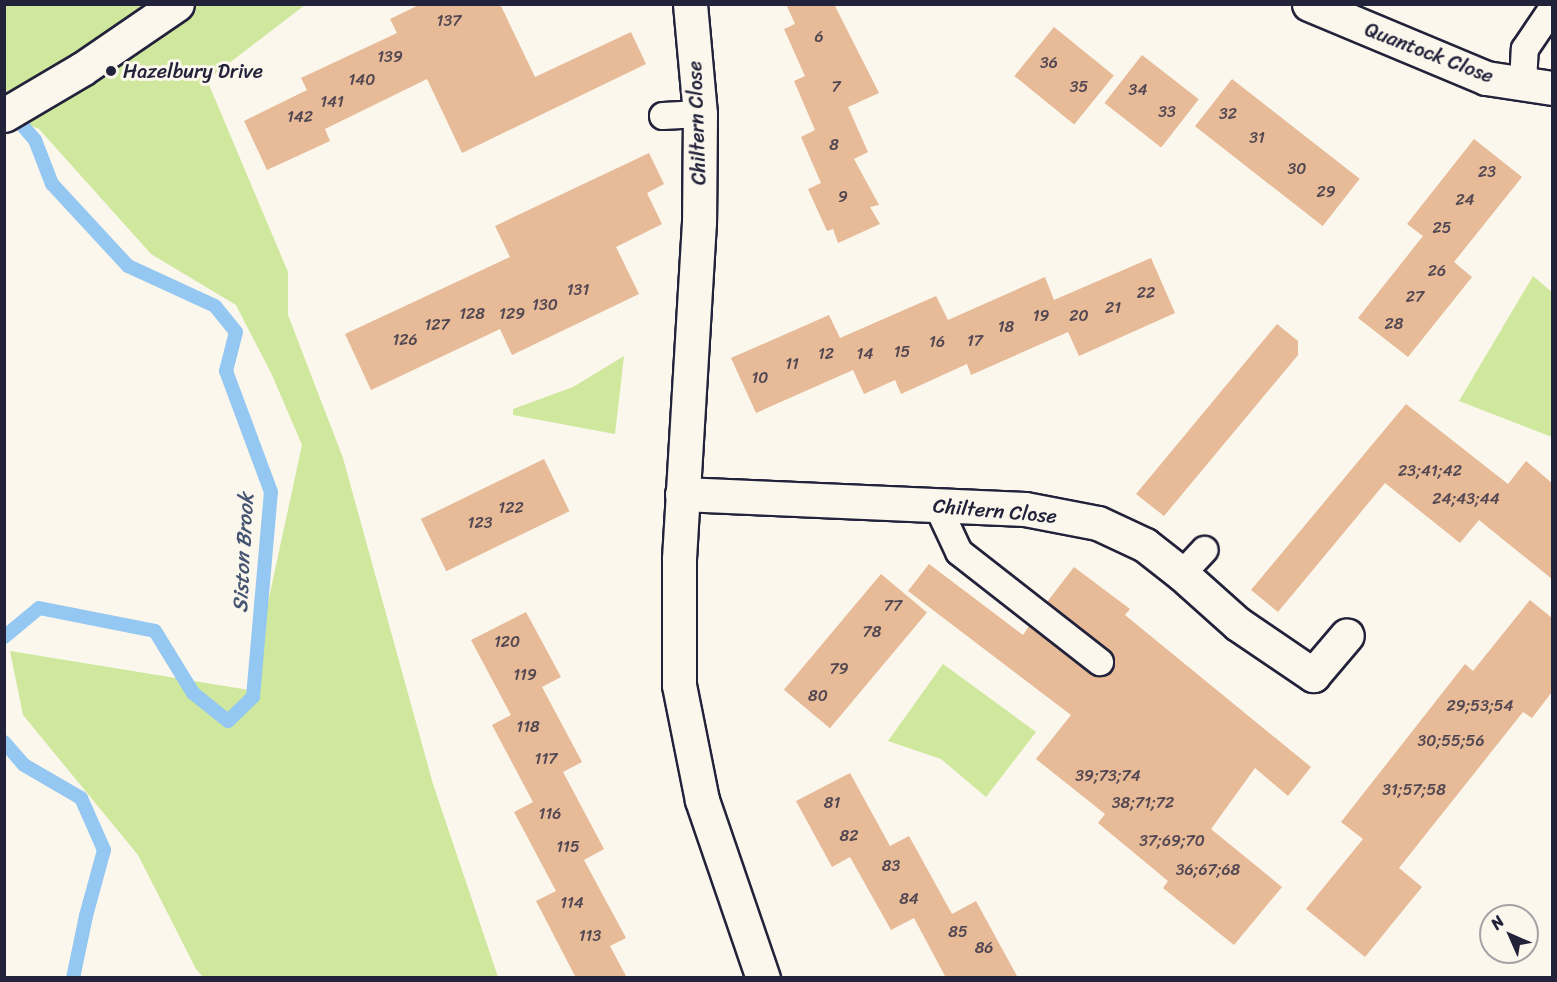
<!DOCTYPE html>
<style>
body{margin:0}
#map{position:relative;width:1557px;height:982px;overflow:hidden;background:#fbf7ec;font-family:Sriracha,sans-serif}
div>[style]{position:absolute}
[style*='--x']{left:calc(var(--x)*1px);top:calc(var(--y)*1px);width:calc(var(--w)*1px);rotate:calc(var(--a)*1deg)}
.green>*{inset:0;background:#cfe89d}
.stream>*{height:14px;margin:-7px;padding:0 7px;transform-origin:7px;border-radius:7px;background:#94c7f1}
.building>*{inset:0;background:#e7ba98;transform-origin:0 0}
.roads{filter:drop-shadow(2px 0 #22223b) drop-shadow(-2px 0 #22223b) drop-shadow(0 2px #22223b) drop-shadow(0 -2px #22223b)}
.lane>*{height:26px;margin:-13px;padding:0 13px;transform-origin:13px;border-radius:13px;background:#fbf7ec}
.street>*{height:33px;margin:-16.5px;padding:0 16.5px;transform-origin:16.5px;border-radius:16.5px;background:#fbf7ec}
.dots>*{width:16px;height:16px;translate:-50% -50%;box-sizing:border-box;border:3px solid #fbf7ec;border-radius:50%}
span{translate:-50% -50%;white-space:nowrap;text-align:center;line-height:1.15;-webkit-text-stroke:6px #fbf7ec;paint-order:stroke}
.number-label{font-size:16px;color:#534852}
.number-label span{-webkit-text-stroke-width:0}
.street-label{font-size:20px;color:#22223b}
.poi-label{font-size:20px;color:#22223b}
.left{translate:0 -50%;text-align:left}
.water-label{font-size:21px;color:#445472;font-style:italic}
.frame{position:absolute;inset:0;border:6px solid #22223b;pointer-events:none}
.north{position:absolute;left:1479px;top:904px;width:60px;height:60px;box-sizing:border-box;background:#fbf7ec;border:2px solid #a4a2a5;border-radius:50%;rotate:315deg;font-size:16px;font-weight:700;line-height:24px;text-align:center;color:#22223b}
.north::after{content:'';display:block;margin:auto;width:21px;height:27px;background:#22223b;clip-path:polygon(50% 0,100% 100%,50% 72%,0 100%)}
</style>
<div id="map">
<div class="green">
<div style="clip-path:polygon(5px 5px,305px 5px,207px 80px,288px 272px,288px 315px,343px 458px,433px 784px,498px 977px,203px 977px,196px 969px,138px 855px,23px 715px,10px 651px,249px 690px,302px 445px,272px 375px,236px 305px,151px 254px,39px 129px,5px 115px)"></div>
<div style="clip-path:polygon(1533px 276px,1552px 292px,1552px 437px,1459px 401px)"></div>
<div style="clip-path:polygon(624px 356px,615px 434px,513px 415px,513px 409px,573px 387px)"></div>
<div style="clip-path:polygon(943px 664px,1036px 732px,986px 797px,941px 759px,888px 741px)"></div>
</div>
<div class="stream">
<div style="--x:4;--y:637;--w:45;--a:-39.6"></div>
<div style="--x:39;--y:608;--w:118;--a:11.2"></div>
<div style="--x:155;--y:631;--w:73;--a:58.5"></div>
<div style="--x:193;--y:693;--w:45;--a:38.7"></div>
<div style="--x:228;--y:721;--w:35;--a:-44"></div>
<div style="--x:253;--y:697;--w:206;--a:-85"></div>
<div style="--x:271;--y:492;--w:129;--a:-110.4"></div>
<div style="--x:226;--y:371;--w:40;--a:-75.6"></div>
<div style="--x:236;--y:332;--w:33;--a:-129"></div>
<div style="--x:215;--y:306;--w:96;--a:-155.3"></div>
<div style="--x:128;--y:266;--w:112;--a:-132.8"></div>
<div style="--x:52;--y:184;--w:47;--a:-111.1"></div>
<div style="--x:35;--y:140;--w:38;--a:-131"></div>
<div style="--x:4;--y:742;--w:30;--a:49"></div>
<div style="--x:24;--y:765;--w:66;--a:30.1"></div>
<div style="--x:81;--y:798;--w:57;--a:66.1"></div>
<div style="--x:104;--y:850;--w:68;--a:105.3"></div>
<div style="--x:86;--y:916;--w:63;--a:101.8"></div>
</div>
<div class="building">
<div style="clip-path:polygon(421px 4px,500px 4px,535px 77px,631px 32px,646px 64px,462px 153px,427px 79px,325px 129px,330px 141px,267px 170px,244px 121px,307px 90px,301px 78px,397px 33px,390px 19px)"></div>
<div style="clip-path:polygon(786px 4px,834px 4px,879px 93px,848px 107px,868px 152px,854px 159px,879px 205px,870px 207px,880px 224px,838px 243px,833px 229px,827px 231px,808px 189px,821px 183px,801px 137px,815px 130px,794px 81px,805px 76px,784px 29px,795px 24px)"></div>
<div style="left:1054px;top:27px;width:77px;height:63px;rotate:39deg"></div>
<div style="left:1142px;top:55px;width:72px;height:61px;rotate:38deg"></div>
<div style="left:1232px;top:79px;width:162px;height:60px;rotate:38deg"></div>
<div style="clip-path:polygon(1474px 139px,1522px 177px,1454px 262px,1472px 277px,1408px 357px,1358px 318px,1423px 236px,1407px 224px)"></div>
<div style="clip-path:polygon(649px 153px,664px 184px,647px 193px,662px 224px,616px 247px,639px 294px,512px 355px,500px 329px,371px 390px,345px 334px,510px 257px,495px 226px)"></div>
<div style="clip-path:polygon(1151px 258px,1175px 313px,1079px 356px,1068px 332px,971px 375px,967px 364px,901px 394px,895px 380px,864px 394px,853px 370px,756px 413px,731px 358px,829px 315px,840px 338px,936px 296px,948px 320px,1045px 277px,1054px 300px)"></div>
<div style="clip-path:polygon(1277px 324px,1298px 341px,1298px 355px,1164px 516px,1136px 494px)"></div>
<div style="clip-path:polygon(1406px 404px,1508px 484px,1526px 461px,1552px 483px,1552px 579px,1479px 520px,1460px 543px,1385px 483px,1278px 612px,1251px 590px)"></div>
<div style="left:544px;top:459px;width:58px;height:137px;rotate:64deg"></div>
<div style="clip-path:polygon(929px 564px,1023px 635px,1029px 626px,1091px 674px,1105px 676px,1115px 665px,1110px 651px,1047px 602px,1074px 567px,1130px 609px,1125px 615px,1311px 767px,1288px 796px,1255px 768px,1211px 829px,1282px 887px,1234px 945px,1163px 888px,1168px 881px,1098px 823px,1105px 814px,1036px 759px,1071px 715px,908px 591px)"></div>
<div style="left:881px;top:574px;width:60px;height:151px;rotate:40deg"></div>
<div style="clip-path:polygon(1530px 600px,1552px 618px,1552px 692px,1532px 718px,1523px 712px,1399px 868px,1422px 887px,1365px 957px,1306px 909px,1363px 839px,1341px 822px,1465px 664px,1473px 671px)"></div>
<div style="clip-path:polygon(526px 612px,561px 677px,542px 687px,582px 762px,563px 772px,604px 849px,584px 860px,626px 938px,610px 946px,627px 978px,576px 978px,536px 901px,556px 891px,514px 812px,533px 802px,492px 725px,511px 715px,471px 640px)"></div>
<div style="clip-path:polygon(850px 773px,890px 846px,909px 836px,952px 914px,976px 901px,1018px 978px,946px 978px,914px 918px,891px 930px,850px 857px,832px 867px,796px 801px)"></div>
</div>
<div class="roads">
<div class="lane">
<div style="--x:1523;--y:83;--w:34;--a:-87"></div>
<div style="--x:1525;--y:49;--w:48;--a:-56"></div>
<div style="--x:663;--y:116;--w:37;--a:-3"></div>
<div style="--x:937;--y:505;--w:52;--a:64.9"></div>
<div style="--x:959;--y:552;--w:179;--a:38"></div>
<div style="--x:1182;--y:574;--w:33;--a:-47"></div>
</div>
<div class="street">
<div style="--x:690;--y:4;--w:110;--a:84.8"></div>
<div style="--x:700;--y:114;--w:108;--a:90.5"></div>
<div style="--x:699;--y:222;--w:338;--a:93.4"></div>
<div style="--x:679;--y:559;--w:126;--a:90"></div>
<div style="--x:679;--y:685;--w:117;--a:78.7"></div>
<div style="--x:702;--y:800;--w:188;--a:71.1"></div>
<div style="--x:1309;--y:4;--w:192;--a:22.7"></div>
<div style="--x:1486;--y:78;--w:67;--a:8.6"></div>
<div style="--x:4;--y:115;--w:91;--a:-30.5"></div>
<div style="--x:82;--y:69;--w:115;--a:-34.4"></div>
<div style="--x:682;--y:494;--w:343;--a:2.5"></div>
<div style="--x:1025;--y:509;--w:74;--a:10.9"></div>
<div style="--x:1098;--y:523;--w:52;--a:25.1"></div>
<div style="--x:1145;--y:545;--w:47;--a:38.1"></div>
<div style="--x:1182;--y:574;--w:75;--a:41.8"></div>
<div style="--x:1238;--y:624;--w:91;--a:34.2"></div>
<div style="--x:1313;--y:675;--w:52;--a:-49.6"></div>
</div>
</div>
<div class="dots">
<div style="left:111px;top:71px;background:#22223b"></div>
</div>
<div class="number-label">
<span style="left:449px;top:21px">137</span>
<span style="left:819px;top:37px">6</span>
<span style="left:390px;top:57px">139</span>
<span style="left:1049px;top:63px">36</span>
<span style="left:362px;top:80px">140</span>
<span style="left:836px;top:87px">7</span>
<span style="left:1079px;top:87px">35</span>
<span style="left:1138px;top:90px">34</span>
<span style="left:332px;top:102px">141</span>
<span style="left:1167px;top:112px">33</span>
<span style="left:1228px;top:114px">32</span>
<span style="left:300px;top:117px">142</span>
<span style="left:1257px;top:138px">31</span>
<span style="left:834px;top:145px">8</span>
<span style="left:1297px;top:169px">30</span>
<span style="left:1487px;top:172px">23</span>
<span style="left:1326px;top:192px">29</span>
<span style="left:843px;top:197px">9</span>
<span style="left:1465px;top:200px">24</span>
<span style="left:1442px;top:228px">25</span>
<span style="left:1437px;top:271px">26</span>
<span style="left:578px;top:290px">131</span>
<span style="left:1146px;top:293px">22</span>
<span style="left:1415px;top:297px">27</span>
<span style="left:545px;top:305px">130</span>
<span style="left:1113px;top:308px">21</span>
<span style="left:472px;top:314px">128</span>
<span style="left:512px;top:314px">129</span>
<span style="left:1041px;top:316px">19</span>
<span style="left:1079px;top:316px">20</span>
<span style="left:1394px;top:324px">28</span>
<span style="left:437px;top:325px">127</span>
<span style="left:1006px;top:327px">18</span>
<span style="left:405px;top:340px">126</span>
<span style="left:975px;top:341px">17</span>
<span style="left:937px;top:342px">16</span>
<span style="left:902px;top:352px">15</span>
<span style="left:826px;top:354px">12</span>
<span style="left:865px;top:354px">14</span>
<span style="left:792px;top:364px">11</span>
<span style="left:760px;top:378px">10</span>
<span style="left:1430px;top:471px">23;41;42</span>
<span style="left:1466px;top:499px">24;43;44</span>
<span style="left:511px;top:508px">122</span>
<span style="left:480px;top:523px">123</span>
<span style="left:893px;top:606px">77</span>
<span style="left:872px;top:632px">78</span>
<span style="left:507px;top:642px">120</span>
<span style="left:839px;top:669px">79</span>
<span style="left:525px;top:675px">119</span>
<span style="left:818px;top:696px">80</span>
<span style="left:1480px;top:706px">29;53;54</span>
<span style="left:528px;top:727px">118</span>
<span style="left:1451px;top:741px">30;55;56</span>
<span style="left:546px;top:759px">117</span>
<span style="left:1108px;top:776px">39;73;74</span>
<span style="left:1414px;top:790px">31;57;58</span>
<span style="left:832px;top:803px">81</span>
<span style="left:1143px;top:803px">38;71;72</span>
<span style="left:550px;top:814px">116</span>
<span style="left:849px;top:836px">82</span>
<span style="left:1172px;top:841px">37;69;70</span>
<span style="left:568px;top:847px">115</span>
<span style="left:891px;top:866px">83</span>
<span style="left:1208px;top:870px">36;67;68</span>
<span style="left:909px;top:899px">84</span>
<span style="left:572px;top:903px">114</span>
<span style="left:958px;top:932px">85</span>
<span style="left:590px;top:936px">113</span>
<span style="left:984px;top:948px">86</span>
</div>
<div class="street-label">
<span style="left:1429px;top:53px;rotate:21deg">Quantock Close</span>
<span style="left:697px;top:123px;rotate:-92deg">Chiltern Close</span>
<span style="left:995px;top:511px;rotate:5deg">Chiltern Close</span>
</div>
<div class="poi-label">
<span class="left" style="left:123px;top:71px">Hazelbury Drive</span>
</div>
<div class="water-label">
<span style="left:243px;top:553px;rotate:-87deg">Siston Brook</span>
</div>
<div class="frame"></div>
<div class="north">N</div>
</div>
